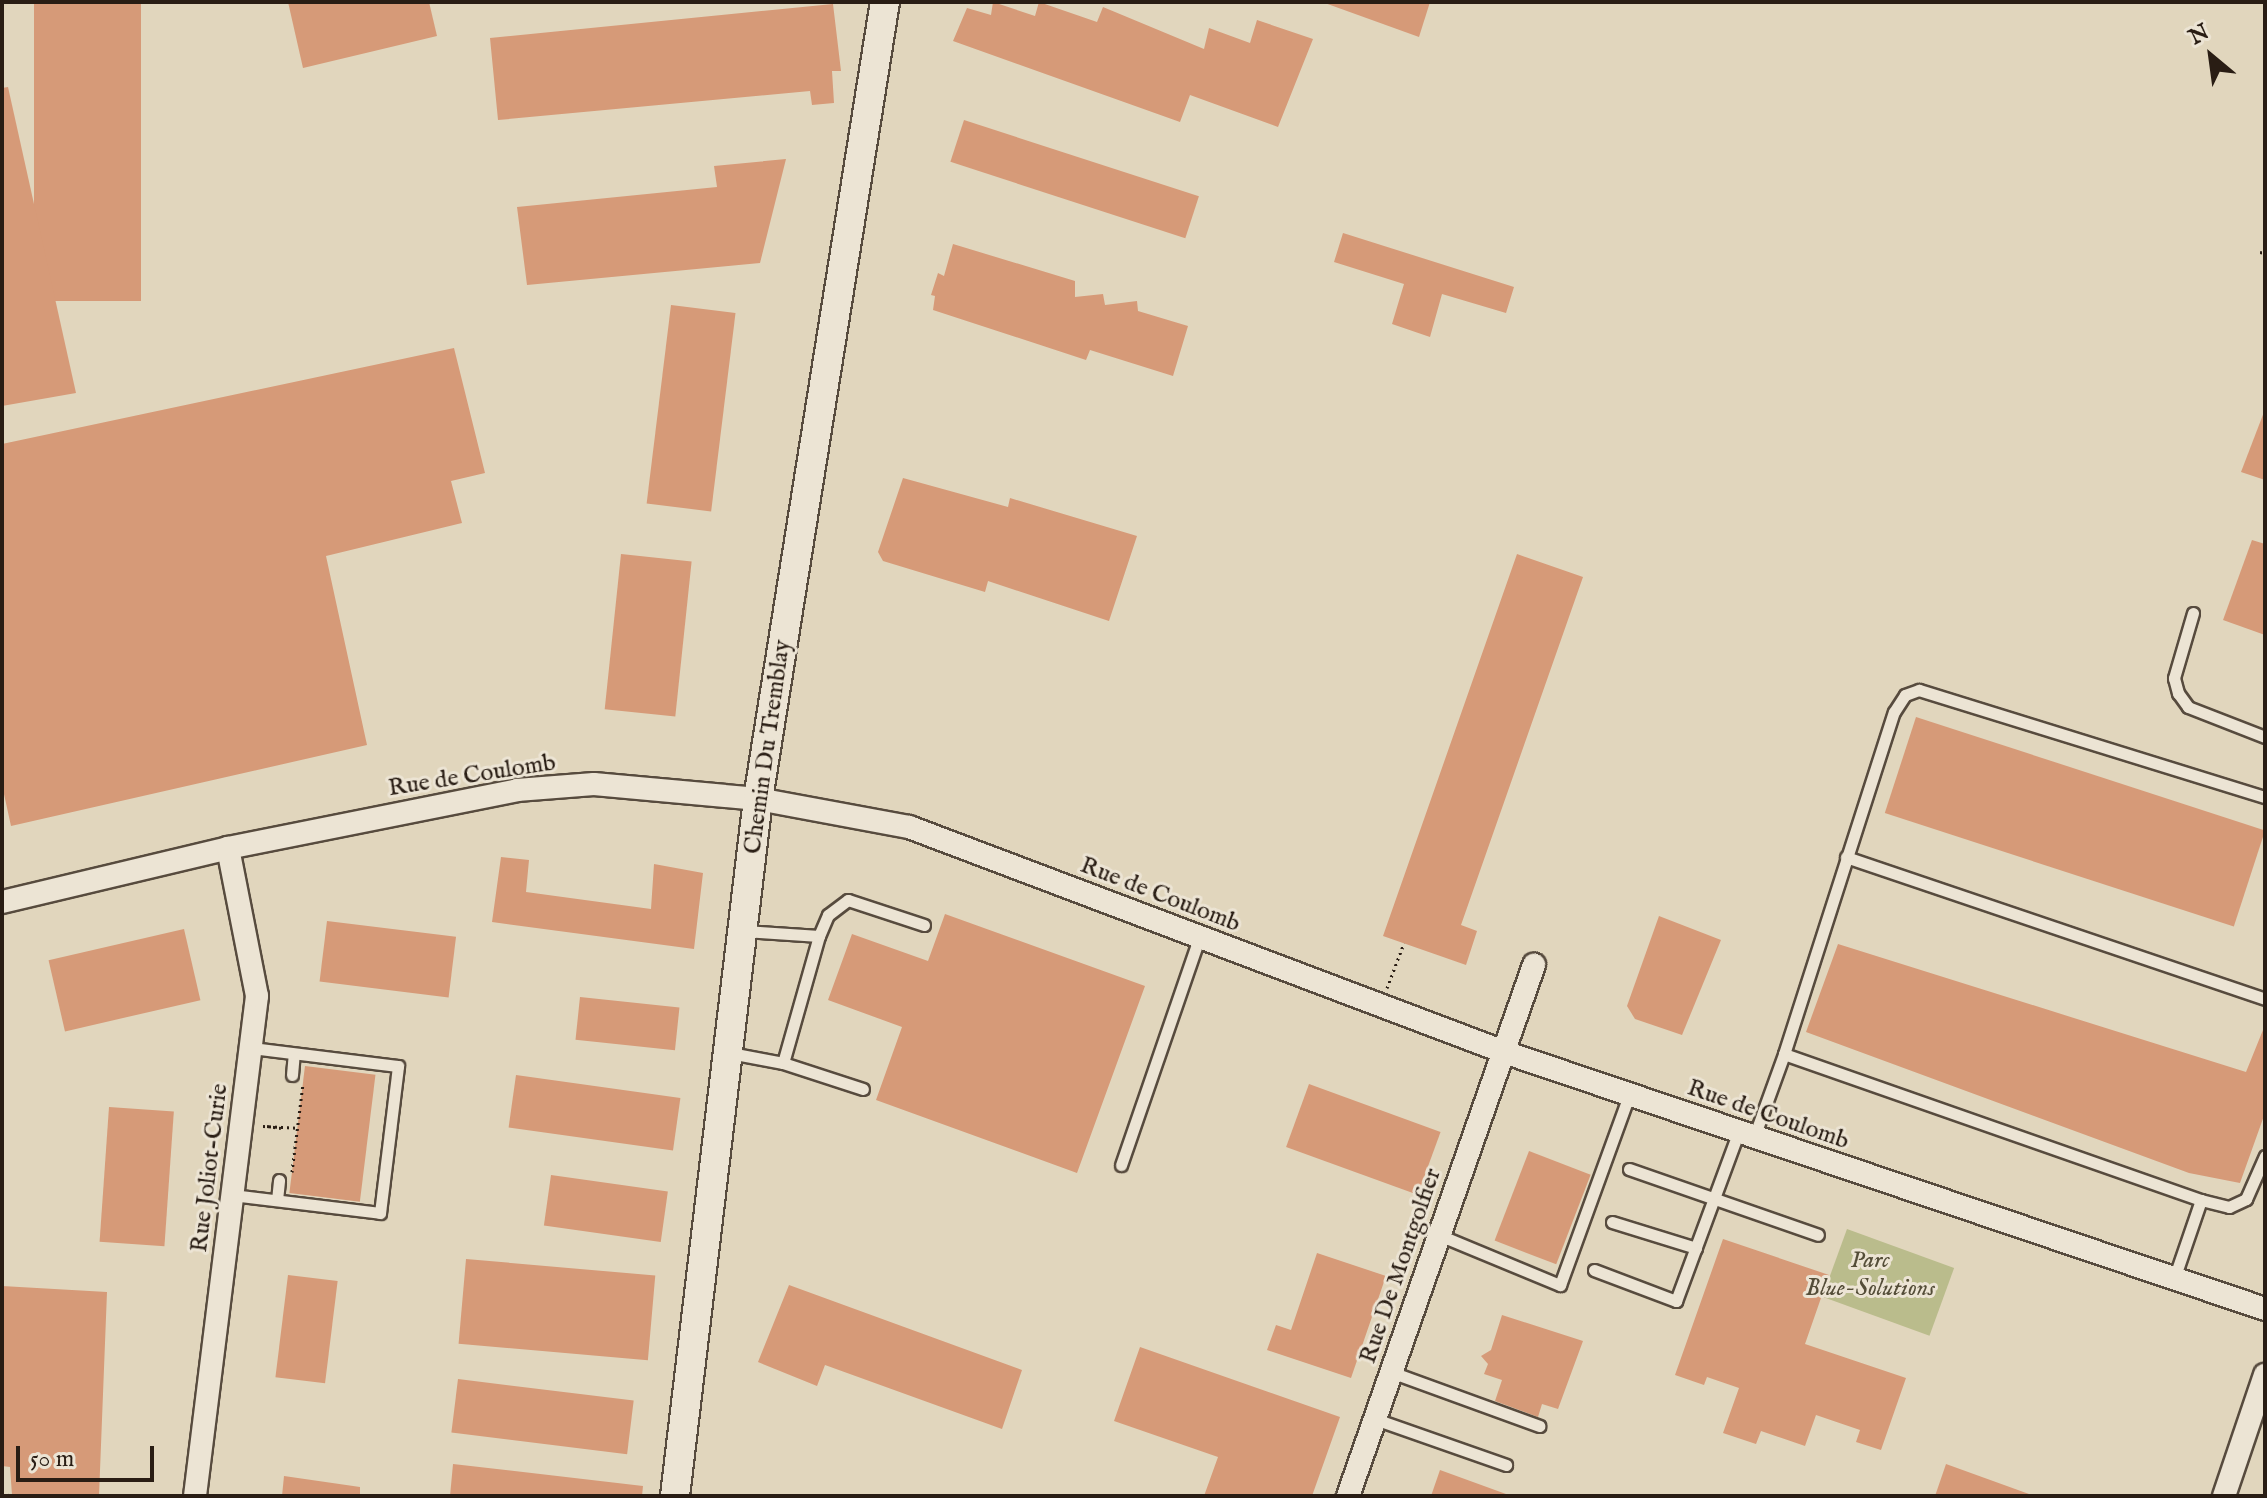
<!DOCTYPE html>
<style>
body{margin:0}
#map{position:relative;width:2267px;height:1498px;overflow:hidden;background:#e1d6bd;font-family:"IM FELL English",serif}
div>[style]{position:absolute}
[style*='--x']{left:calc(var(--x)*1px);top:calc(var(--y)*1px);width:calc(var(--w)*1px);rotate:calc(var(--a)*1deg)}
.green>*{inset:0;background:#babc8c;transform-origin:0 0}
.building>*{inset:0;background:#d69a78;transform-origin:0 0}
.path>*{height:3px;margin-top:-1.5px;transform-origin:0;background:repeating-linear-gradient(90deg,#291d14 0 2px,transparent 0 6px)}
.roads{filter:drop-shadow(2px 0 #574b3e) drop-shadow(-2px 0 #574b3e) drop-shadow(0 2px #574b3e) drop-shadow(0 -2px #574b3e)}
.service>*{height:11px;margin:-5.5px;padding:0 5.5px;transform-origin:5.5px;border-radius:5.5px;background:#ece4d4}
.minor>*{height:22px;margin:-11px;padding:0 11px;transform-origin:11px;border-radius:11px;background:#ece4d4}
.tertiary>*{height:28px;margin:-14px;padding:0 14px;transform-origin:14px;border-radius:14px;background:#ece4d4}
span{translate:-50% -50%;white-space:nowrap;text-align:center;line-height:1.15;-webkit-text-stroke:6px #ece4d4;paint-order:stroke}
.street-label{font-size:24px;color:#291d14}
.park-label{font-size:24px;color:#544d38;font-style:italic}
.frame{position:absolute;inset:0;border:4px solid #291d14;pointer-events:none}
.north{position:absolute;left:2171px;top:16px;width:80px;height:80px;-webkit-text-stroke:6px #ece4d4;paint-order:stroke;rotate:331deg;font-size:22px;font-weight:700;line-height:32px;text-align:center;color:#291d14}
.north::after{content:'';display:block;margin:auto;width:28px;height:36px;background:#291d14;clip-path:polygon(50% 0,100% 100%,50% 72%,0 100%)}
.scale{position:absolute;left:16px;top:1446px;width:138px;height:36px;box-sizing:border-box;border:4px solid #291d14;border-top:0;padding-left:10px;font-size:24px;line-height:28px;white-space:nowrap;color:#291d14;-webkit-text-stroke:6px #ece4d4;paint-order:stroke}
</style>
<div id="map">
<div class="green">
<div style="left:1847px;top:1229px;width:114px;height:72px;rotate:20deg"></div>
</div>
<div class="building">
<div style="left:34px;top:2px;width:107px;height:299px"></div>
<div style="clip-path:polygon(288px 2px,429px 2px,437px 36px,303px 68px)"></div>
<div style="clip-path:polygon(993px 2px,1035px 16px,1039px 2px,1097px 22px,1103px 7px,1204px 49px,1209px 28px,1250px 43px,1257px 20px,1313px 39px,1278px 127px,1190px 95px,1180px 122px,953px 41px,967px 8px,991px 15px)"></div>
<div style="clip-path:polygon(1322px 2px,1430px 2px,1419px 37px)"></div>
<div style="clip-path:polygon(833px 4px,841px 71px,832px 71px,834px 103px,812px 105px,810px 91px,498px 120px,490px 38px)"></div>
<div style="clip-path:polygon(8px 87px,76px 393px,2px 406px,2px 88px)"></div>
<div style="left:964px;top:120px;width:247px;height:44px;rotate:18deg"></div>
<div style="clip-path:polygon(786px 159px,760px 263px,527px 285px,517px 207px,717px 187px,714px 166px)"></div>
<div style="clip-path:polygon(1343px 233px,1514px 287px,1506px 313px,1442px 294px,1430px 337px,1392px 324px,1404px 284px,1334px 262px)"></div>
<div style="clip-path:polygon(953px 244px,1075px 281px,1075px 297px,1103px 294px,1105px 305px,1137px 301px,1138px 311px,1188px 326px,1173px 376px,1090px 350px,1086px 360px,933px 310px,935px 296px,931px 295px,938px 273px,944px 276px)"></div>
<div style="left:671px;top:305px;width:65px;height:200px;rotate:7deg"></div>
<div style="clip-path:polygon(454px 348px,485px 473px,451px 481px,462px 523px,326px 556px,367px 745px,11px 826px,2px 785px,2px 444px)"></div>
<div style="clip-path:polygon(2264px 412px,2265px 412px,2265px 480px,2241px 472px)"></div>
<div style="clip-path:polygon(903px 478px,1008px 507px,1010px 498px,1137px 536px,1109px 621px,988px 581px,985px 592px,883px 561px,878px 552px)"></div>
<div style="clip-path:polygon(2252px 540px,2265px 544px,2265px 635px,2223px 620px)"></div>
<div style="left:621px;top:554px;width:71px;height:156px;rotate:6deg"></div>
<div style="clip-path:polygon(1517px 554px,1583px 577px,1461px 925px,1477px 931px,1466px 965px,1383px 936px)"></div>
<div style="left:1916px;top:717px;width:367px;height:101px;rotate:18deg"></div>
<div style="clip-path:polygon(501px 857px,529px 860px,526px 892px,651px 909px,654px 864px,703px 873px,694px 949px,492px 922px)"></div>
<div style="clip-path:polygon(945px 914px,1145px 986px,1077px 1173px,876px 1100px,902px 1027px,828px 1000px,852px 934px,928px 961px)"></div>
<div style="clip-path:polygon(1659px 916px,1721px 940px,1682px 1035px,1635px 1019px,1627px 1006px)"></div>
<div style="left:327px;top:921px;width:130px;height:61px;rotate:7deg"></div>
<div style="left:184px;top:929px;width:73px;height:139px;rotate:77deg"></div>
<div style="clip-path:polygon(1838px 944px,2246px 1072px,2265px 1025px,2265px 1113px,2240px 1183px,2189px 1173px,1806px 1032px)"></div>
<div style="left:580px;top:997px;width:100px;height:43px;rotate:6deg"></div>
<div style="left:305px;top:1066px;width:71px;height:128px;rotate:7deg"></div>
<div style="left:516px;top:1075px;width:166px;height:53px;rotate:8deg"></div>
<div style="left:1309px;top:1084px;width:140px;height:67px;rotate:20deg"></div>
<div style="left:109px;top:1107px;width:65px;height:135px;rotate:4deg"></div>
<div style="left:1529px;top:1151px;width:66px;height:96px;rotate:21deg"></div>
<div style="left:551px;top:1175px;width:118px;height:51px;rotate:8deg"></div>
<div style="clip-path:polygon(1723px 1239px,1829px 1275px,1805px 1344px,1906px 1378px,1881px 1450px,1856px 1442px,1860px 1430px,1816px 1415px,1805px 1446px,1761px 1431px,1756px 1444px,1723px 1433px,1739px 1388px,1707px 1377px,1704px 1385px,1675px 1375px)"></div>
<div style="clip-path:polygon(1317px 1253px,1386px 1276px,1351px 1378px,1267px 1350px,1276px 1325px,1291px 1330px)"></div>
<div style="left:466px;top:1259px;width:190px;height:85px;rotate:5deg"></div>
<div style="left:288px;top:1275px;width:50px;height:103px;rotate:7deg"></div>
<div style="clip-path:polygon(789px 1285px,1022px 1370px,1002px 1429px,825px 1365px,817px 1386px,758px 1362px)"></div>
<div style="clip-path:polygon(2px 1286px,107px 1292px,99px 1496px,12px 1495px,10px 1467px,2px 1466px)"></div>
<div style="clip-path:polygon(1502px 1315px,1583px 1341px,1558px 1409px,1542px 1404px,1538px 1417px,1495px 1401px,1502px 1380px,1484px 1374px,1488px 1364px,1481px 1356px,1491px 1350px)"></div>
<div style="clip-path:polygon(1140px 1347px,1340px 1417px,1312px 1496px,1204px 1496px,1218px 1457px,1114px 1421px)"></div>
<div style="left:458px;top:1379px;width:177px;height:54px;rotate:7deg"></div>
<div style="clip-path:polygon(453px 1464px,643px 1486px,642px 1496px,450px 1496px)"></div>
<div style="clip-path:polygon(1946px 1464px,2029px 1494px,2029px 1496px,1935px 1496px)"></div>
<div style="clip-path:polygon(1440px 1470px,1506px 1494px,1506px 1496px,1431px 1496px)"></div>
<div style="clip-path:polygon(284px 1476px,360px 1487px,360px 1496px,282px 1496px)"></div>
</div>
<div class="path">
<div style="--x:2260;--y:252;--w:5;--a:11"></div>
<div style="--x:1387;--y:988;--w:48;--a:-69.3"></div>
<div style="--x:263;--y:1126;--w:34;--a:3"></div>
<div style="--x:267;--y:1126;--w:14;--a:8"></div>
<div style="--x:292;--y:1172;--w:89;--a:-82.9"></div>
<div style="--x:2;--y:1493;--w:9;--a:18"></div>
</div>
<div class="roads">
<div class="service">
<div style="--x:2193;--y:613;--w:68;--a:106.3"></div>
<div style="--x:2174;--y:678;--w:16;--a:75"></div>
<div style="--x:2178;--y:693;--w:17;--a:54"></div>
<div style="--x:2188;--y:707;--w:83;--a:21.3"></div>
<div style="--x:1846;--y:857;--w:442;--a:18.7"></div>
<div style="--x:819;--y:936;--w:23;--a:-67"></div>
<div style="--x:828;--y:915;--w:25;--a:-37"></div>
<div style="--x:848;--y:900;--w:80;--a:18.2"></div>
<div style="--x:730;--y:1053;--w:54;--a:10.7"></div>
<div style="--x:783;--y:1063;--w:132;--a:-74.2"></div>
<div style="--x:819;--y:936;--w:75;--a:-176.2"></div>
<div style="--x:1784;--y:1054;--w:359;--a:-72.2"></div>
<div style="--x:1894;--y:712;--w:20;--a:-57"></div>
<div style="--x:1905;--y:695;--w:15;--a:-20"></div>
<div style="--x:1919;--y:690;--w:362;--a:17.2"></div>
<div style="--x:783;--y:1063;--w:84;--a:18"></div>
<div style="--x:292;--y:1075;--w:21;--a:-85"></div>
<div style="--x:1754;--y:1137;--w:88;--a:-70.1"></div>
<div style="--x:1784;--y:1054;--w:442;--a:19.3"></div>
<div style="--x:2201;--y:1200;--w:83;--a:108.9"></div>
<div style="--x:1121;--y:1165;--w:240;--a:-71"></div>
<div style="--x:1629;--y:1169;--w:200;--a:19.2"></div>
<div style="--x:232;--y:1195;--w:149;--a:6.9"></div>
<div style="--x:380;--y:1213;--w:148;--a:-83"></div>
<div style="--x:398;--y:1066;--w:148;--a:-173"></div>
<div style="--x:277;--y:1200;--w:20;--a:-84"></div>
<div style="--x:2201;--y:1200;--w:29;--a:14"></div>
<div style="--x:2229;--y:1207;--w:19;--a:-25"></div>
<div style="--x:2246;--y:1199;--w:47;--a:-66.2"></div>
<div style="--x:1612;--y:1222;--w:88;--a:17.2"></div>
<div style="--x:1439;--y:1235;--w:131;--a:22.5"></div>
<div style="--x:1560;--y:1285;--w:202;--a:-70"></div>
<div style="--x:1594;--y:1270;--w:88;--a:20.7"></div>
<div style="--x:1676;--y:1301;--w:179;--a:-69.7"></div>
<div style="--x:1391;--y:1372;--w:158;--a:20"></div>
<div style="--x:1375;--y:1419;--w:139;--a:19.3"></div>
</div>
<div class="minor">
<div style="--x:2;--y:902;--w:232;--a:-13.4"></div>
<div style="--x:228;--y:848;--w:295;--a:-11.3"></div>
<div style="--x:517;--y:790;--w:77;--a:-4.5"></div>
<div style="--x:594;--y:784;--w:165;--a:5.2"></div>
<div style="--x:758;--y:799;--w:154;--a:10.5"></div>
<div style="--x:909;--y:827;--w:636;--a:20.71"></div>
<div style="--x:1504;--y:1052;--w:803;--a:18.66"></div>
<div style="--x:195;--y:1496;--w:504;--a:-82.93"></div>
<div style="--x:257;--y:996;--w:151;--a:-101.1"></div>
<div style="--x:1348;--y:1496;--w:563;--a:-70.7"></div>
<div style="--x:2224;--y:1496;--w:128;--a:-71.3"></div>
</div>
<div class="tertiary">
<div style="--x:675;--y:1496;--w:702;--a:-83.21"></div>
<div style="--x:758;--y:799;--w:807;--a:-80.95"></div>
</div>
</div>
<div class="street-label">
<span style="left:768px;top:747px;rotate:-82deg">Chemin Du Tremblay</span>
<span style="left:472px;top:776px;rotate:-9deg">Rue de Coulomb</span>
<span style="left:1160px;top:895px;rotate:21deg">Rue de Coulomb</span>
<span style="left:1768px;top:1115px;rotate:19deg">Rue de Coulomb</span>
<span style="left:210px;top:1168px;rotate:-83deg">Rue Joliot-Curie</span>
<span style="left:1401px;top:1266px;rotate:-71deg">Rue De Montgolfier</span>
</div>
<div class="park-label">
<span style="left:1870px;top:1275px">Parc<br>Blue-Solutions</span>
</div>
<div class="frame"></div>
<div class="north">N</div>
<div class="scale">50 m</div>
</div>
